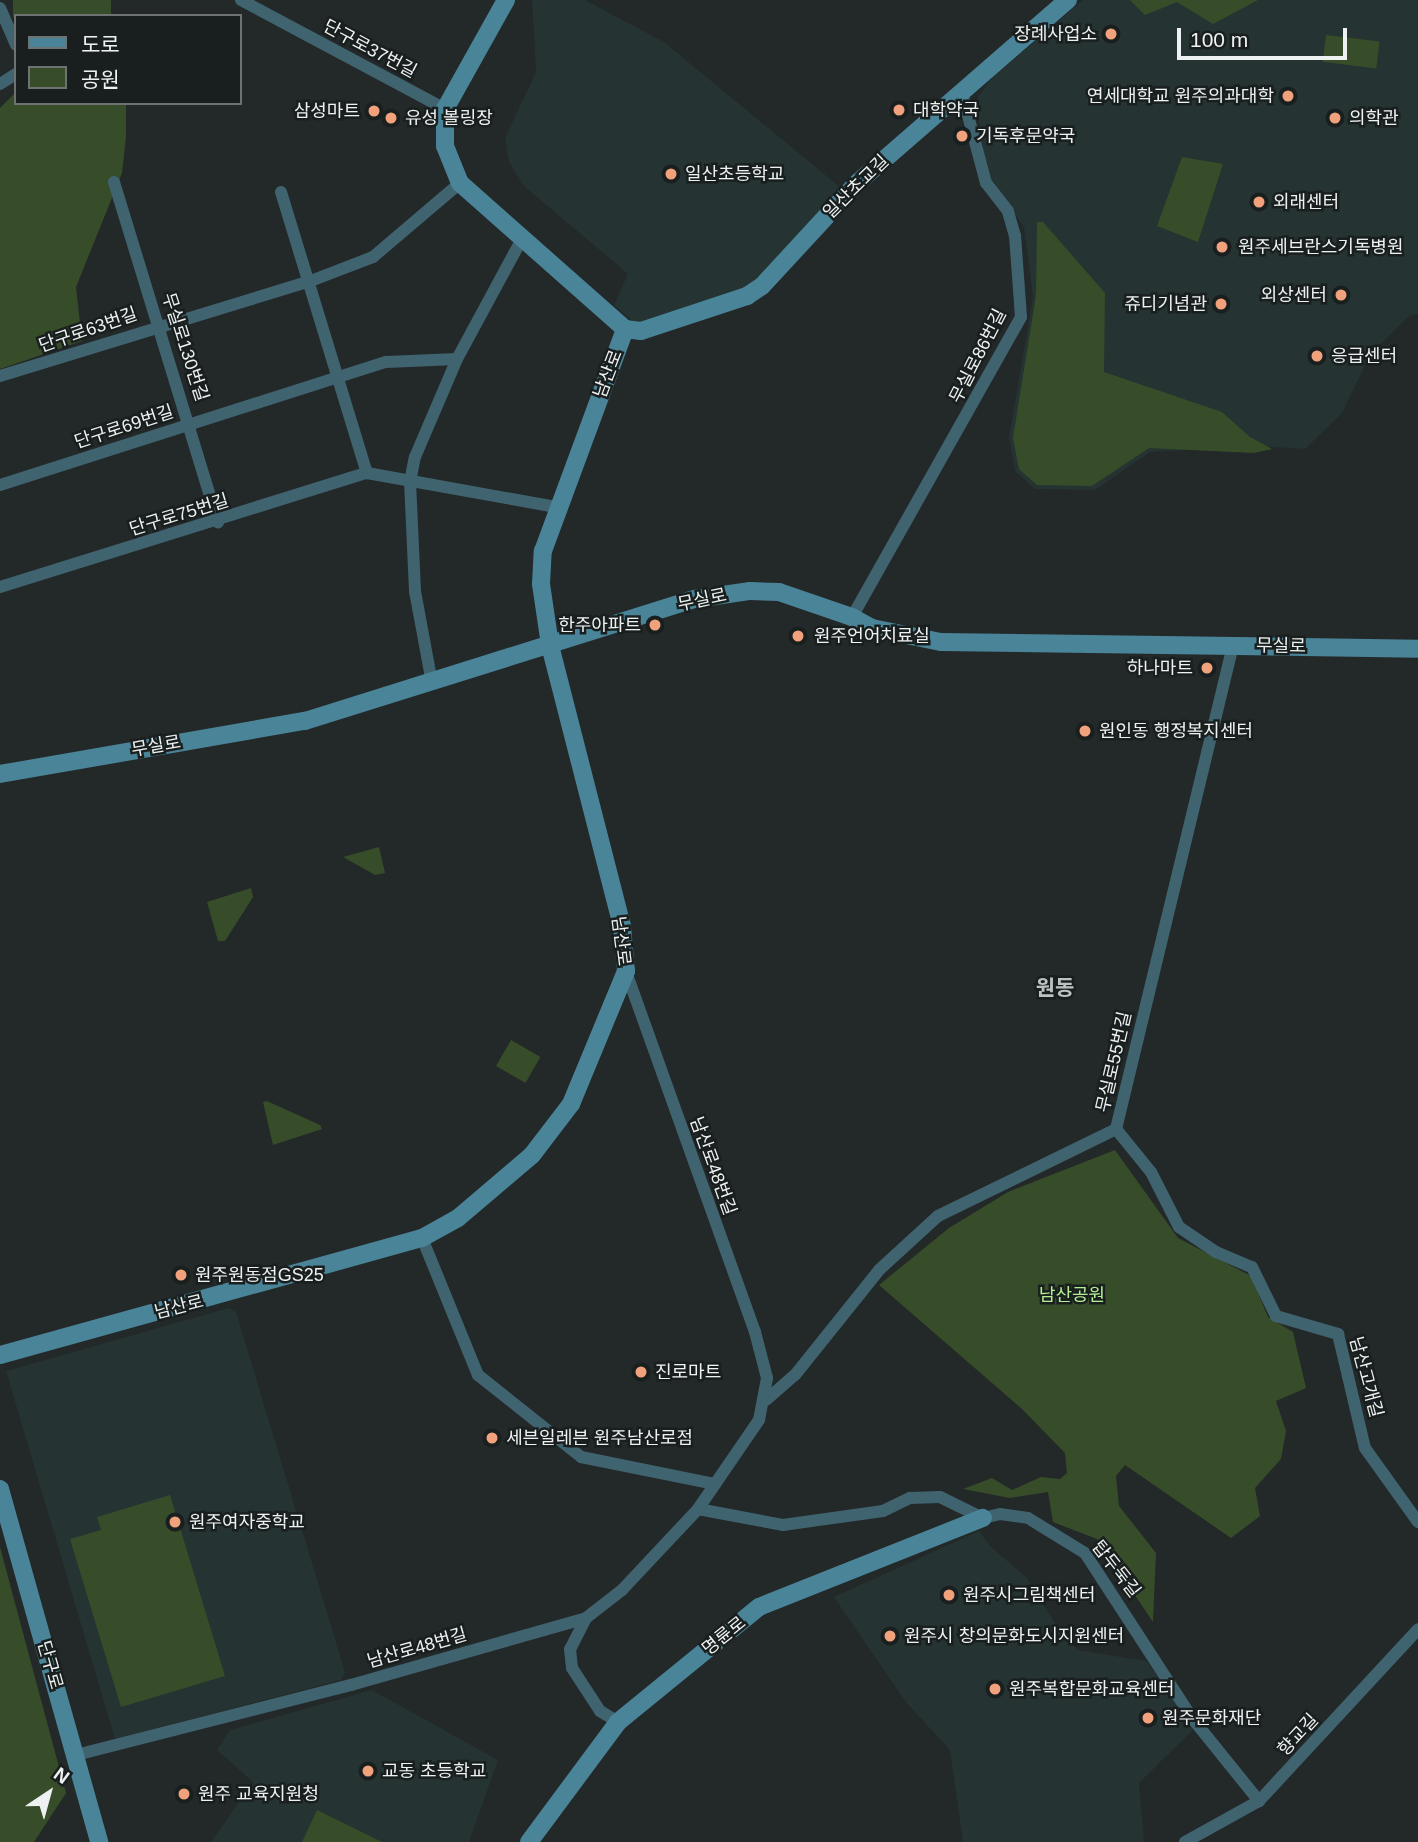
<!DOCTYPE html>
<meta charset="utf-8">
<style>
body{margin:0}
#map{position:relative;width:1418px;height:1842px;overflow:hidden;background:#232828;font-family:Helvetica,"Noto Sans KR",sans-serif}
div>[style]{position:absolute}
[style*='--x']{left:calc(var(--x)*1px);top:calc(var(--y)*1px);width:calc(var(--w)*1px);rotate:calc(var(--a)*1deg)}
.built>*{inset:0;background:#253332}
.green>*{inset:0;background:#374d29;transform-origin:0 0}
.street>*{height:12px;margin:-6px;padding:0 6px;transform-origin:6px;border-radius:6px;background:#406370}
.secondary>*{height:18px;margin:-9px;padding:0 9px;transform-origin:9px;border-radius:9px;background:#4a8499}
.dots>*{width:19px;height:19px;translate:-50% -50%;box-sizing:border-box;border:4px solid #191f1e;border-radius:50%}
span{translate:-50% -50%;white-space:nowrap;text-align:center;line-height:1.15;-webkit-text-stroke:5px #191f1e;paint-order:stroke}
.poi-label{font-size:18px;color:#edf1f1}
.right{translate:-100% -50%;text-align:right}
.left{translate:0 -50%;text-align:left}
.street-label{font-size:18px;color:#edf1f1}
.park-label{font-size:18px;color:#b4ed93}
.quarter-label{font-size:21px;color:#bcc3c3;font-weight:700}
.legend{position:absolute;left:14px;top:14px;width:228px;height:91px;box-sizing:border-box;background:#191f1e;border:2px solid #6e7372;margin:0;padding:9px 12px;list-style:none;font-size:21px;color:#edf1f1}
.legend li{display:flex;align-items:center;gap:14px;height:35px}
.legend b{width:35px;border:2px solid #6e7372}
.north{position:absolute;left:14px;top:1758px;width:70px;height:70px;-webkit-text-stroke:5px #191f1e;paint-order:stroke;rotate:36deg;font-size:19px;font-weight:700;line-height:28px;text-align:center;color:#edf1f1}
.north::after{content:'';display:block;margin:auto;width:24px;height:32px;background:#edf1f1;clip-path:polygon(50% 0,100% 100%,50% 72%,0 100%)}
.scale{position:absolute;left:1177px;top:28px;width:170px;height:32px;box-sizing:border-box;border:4px solid #edf1f1;border-top:0;padding-left:9px;font-size:21px;line-height:24px;white-space:nowrap;color:#edf1f1;-webkit-text-stroke:5px #191f1e;paint-order:stroke}
</style>
<div id="map">
<div class="built">
<div style="clip-path:polygon(532px 0,585px 0,664px 42px,840px 187px,760px 283px,637px 325px,614px 305px,628px 274px,524px 186px,509px 162px,505px 138px,536px 72px)"></div>
<div style="clip-path:polygon(1083px 0,1418px 0,1418px 314px,1410px 315px,1370px 355px,1342px 413px,1305px 449px,1257px 446px,1150px 452px,1095px 490px,1035px 489px,1015px 471px,1009px 437px,1033px 297px,1024px 227px,987px 176px,976px 100px,992px 78px)"></div>
<div style="clip-path:polygon(229px 1308px,236px 1312px,345px 1672px,341px 1680px,115px 1739px,6px 1371px)"></div>
<div style="clip-path:polygon(979px 1531px,990px 1546px,1027px 1578px,1063px 1636px,1078px 1650px,1146px 1661px,1196px 1727px,1139px 1783px,1144px 1842px,963px 1842px,950px 1750px,905px 1701px,834px 1597px)"></div>
<div style="clip-path:polygon(372px 1690px,498px 1760px,469px 1842px,211px 1842px,253px 1782px,217px 1750px,230px 1730px)"></div>
</div>
<div class="green">
<div style="left:13px;top:0;width:98px;height:17px"></div>
<div style="clip-path:polygon(1130px 0,1258px 0,1213px 24px,1177px 2px,1145px 15px)"></div>
<div style="left:1326px;top:35px;width:54px;height:27px;rotate:7deg"></div>
<div style="clip-path:polygon(16px 92px,16px 103px,126px 103px,126px 136px,122px 173px,76px 287px,82px 341px,0 369px,0 108px)"></div>
<div style="clip-path:polygon(1182px 157px,1223px 164px,1198px 242px,1157px 226px)"></div>
<div style="clip-path:polygon(1037px 222px,1043px 222px,1105px 293px,1104px 372px,1222px 412px,1250px 437px,1272px 449px,1254px 453px,1149px 448px,1092px 486px,1037px 485px,1019px 469px,1013px 438px,1036px 295px)"></div>
<div style="clip-path:polygon(379px 847px,385px 873px,375px 875px,343px 857px)"></div>
<div style="clip-path:polygon(251px 888px,253px 897px,225px 941px,218px 941px,207px 902px)"></div>
<div style="left:511px;top:1040px;width:34px;height:30px;rotate:30deg"></div>
<div style="clip-path:polygon(267px 1101px,320px 1125px,322px 1129px,273px 1145px,263px 1102px)"></div>
<div style="clip-path:polygon(1115px 1150px,1178px 1238px,1251px 1276px,1268px 1317px,1293px 1332px,1306px 1388px,1276px 1401px,1286px 1431px,1281px 1459px,1255px 1488px,1260px 1516px,1231px 1538px,1125px 1465px,1116px 1476px,1119px 1506px,1156px 1553px,1153px 1622px,1097px 1539px,1053px 1522px,1048px 1492px,1010px 1498px,963px 1489px,992px 1478px,1012px 1490px,1041px 1477px,1060px 1479px,1067px 1473px,1065px 1453px,1022px 1409px,879px 1285px,949px 1228px,1008px 1192px)"></div>
<div style="clip-path:polygon(170px 1495px,225px 1676px,121px 1707px,70px 1539px,101px 1530px,97px 1517px)"></div>
<div style="clip-path:polygon(0 1547px,66px 1793px,34px 1842px,0 1842px)"></div>
<div style="clip-path:polygon(317px 1810px,382px 1842px,302px 1842px)"></div>
</div>
<div class="street">
<div style="--x:241;--y:0;--w:231;--a:28.1"></div>
<div style="--x:0;--y:8;--w:40;--a:66.6"></div>
<div style="--x:0;--y:84;--w:19;--a:-32"></div>
<div style="--x:114;--y:182;--w:356;--a:73"></div>
<div style="--x:281;--y:192;--w:294;--a:73"></div>
<div style="--x:0;--y:376;--w:322;--a:-17"></div>
<div style="--x:308;--y:282;--w:70;--a:-21"></div>
<div style="--x:373;--y:257;--w:114;--a:-40.4"></div>
<div style="--x:0;--y:485;--w:405;--a:-17.7"></div>
<div style="--x:386;--y:362;--w:71;--a:-2.4"></div>
<div style="--x:0;--y:587;--w:384;--a:-17.3"></div>
<div style="--x:367;--y:473;--w:192;--a:10.2"></div>
<div style="--x:852;--y:617;--w:344;--a:-60.6"></div>
<div style="--x:1021;--y:317;--w:81;--a:-94.2"></div>
<div style="--x:1015;--y:236;--w:26;--a:-106"></div>
<div style="--x:1008;--y:211;--w:36;--a:-128"></div>
<div style="--x:986;--y:183;--w:93;--a:-104.9"></div>
<div style="--x:432;--y:683;--w:94;--a:-100.5"></div>
<div style="--x:415;--y:591;--w:109;--a:-92.6"></div>
<div style="--x:410;--y:482;--w:25;--a:-79"></div>
<div style="--x:415;--y:457;--w:107;--a:-66.8"></div>
<div style="--x:457;--y:359;--w:139;--a:-61.6"></div>
<div style="--x:1116;--y:1129;--w:55;--a:50.9"></div>
<div style="--x:1151;--y:1172;--w:62;--a:63"></div>
<div style="--x:1179;--y:1227;--w:45;--a:34"></div>
<div style="--x:1216;--y:1252;--w:39;--a:23"></div>
<div style="--x:1252;--y:1267;--w:55;--a:63.9"></div>
<div style="--x:1276;--y:1316;--w:65;--a:16.2"></div>
<div style="--x:1338;--y:1334;--w:117;--a:76.7"></div>
<div style="--x:1365;--y:1448;--w:91;--a:54.4"></div>
<div style="--x:1116;--y:1129;--w:497;--a:-76.4"></div>
<div style="--x:422;--y:1238;--w:148;--a:67.8"></div>
<div style="--x:478;--y:1375;--w:132;--a:38.5"></div>
<div style="--x:581;--y:1457;--w:137;--a:11.4"></div>
<div style="--x:766;--y:1400;--w:38;--a:-41"></div>
<div style="--x:795;--y:1375;--w:134;--a:-51.3"></div>
<div style="--x:879;--y:1270;--w:80;--a:-42.5"></div>
<div style="--x:938;--y:1216;--w:198;--a:-26"></div>
<div style="--x:698;--y:1509;--w:86;--a:10.7"></div>
<div style="--x:783;--y:1525;--w:101;--a:-8"></div>
<div style="--x:883;--y:1511;--w:30;--a:-26"></div>
<div style="--x:910;--y:1498;--w:30;--a:-2"></div>
<div style="--x:940;--y:1497;--w:48;--a:26"></div>
<div style="--x:983;--y:1518;--w:17;--a:-13"></div>
<div style="--x:1000;--y:1514;--w:28;--a:8"></div>
<div style="--x:1028;--y:1518;--w:67;--a:31.6"></div>
<div style="--x:1085;--y:1553;--w:197;--a:57"></div>
<div style="--x:1192;--y:1718;--w:107;--a:51.1"></div>
<div style="--x:586;--y:1618;--w:35;--a:117"></div>
<div style="--x:570;--y:1649;--w:19;--a:84"></div>
<div style="--x:572;--y:1668;--w:51;--a:56.9"></div>
<div style="--x:600;--y:1711;--w:21;--a:31"></div>
<div style="--x:76;--y:1755;--w:284;--a:-14.3"></div>
<div style="--x:351;--y:1685;--w:244;--a:-15.9"></div>
<div style="--x:586;--y:1618;--w:46;--a:-37.9"></div>
<div style="--x:622;--y:1590;--w:111;--a:-46.8"></div>
<div style="--x:698;--y:1509;--w:108;--a:-55.6"></div>
<div style="--x:759;--y:1420;--w:43;--a:-79.2"></div>
<div style="--x:767;--y:1378;--w:48;--a:-104.6"></div>
<div style="--x:755;--y:1332;--w:383;--a:-109.7"></div>
<div style="--x:1185;--y:1842;--w:85;--a:-29"></div>
<div style="--x:1259;--y:1801;--w:234;--a:-47.2"></div>
</div>
<div class="secondary">
<div style="--x:506;--y:0;--w:125;--a:119.2"></div>
<div style="--x:445;--y:109;--w:37;--a:90"></div>
<div style="--x:445;--y:146;--w:40;--a:68"></div>
<div style="--x:460;--y:183;--w:220;--a:41.5"></div>
<div style="--x:625;--y:329;--w:16;--a:7"></div>
<div style="--x:641;--y:331;--w:112;--a:-18.3"></div>
<div style="--x:747;--y:296;--w:18;--a:-34"></div>
<div style="--x:762;--y:286;--w:139;--a:-47.3"></div>
<div style="--x:856;--y:184;--w:281;--a:-41"></div>
<div style="--x:0;--y:774;--w:310;--a:-9.9"></div>
<div style="--x:305;--y:721;--w:409;--a:-17.4"></div>
<div style="--x:695;--y:599;--w:56;--a:-8.3"></div>
<div style="--x:750;--y:591;--w:29;--a:2"></div>
<div style="--x:779;--y:592;--w:77;--a:18.9"></div>
<div style="--x:852;--y:617;--w:23;--a:29"></div>
<div style="--x:872;--y:628;--w:70;--a:11.5"></div>
<div style="--x:941;--y:642;--w:477;--a:0.8"></div>
<div style="--x:0;--y:1355;--w:438;--a:-15.5"></div>
<div style="--x:422;--y:1238;--w:41;--a:-29.1"></div>
<div style="--x:458;--y:1218;--w:97;--a:-40.4"></div>
<div style="--x:532;--y:1155;--w:64;--a:-52.6"></div>
<div style="--x:571;--y:1104;--w:144;--a:-67.5"></div>
<div style="--x:626;--y:971;--w:45;--a:-95.1"></div>
<div style="--x:622;--y:926;--w:290;--a:-104.4"></div>
<div style="--x:550;--y:645;--w:62;--a:-98.4"></div>
<div style="--x:541;--y:584;--w:33;--a:-87"></div>
<div style="--x:543;--y:551;--w:237;--a:-69.7"></div>
<div style="--x:0;--y:1489;--w:367;--a:74.3"></div>
<div style="--x:529;--y:1842;--w:149;--a:-53.4"></div>
<div style="--x:618;--y:1722;--w:182;--a:-39.2"></div>
<div style="--x:759;--y:1607;--w:241;--a:-21.7"></div>
</div>
<div class="dots">
<div style="left:1111px;top:34px;background:#f1a17c"></div>
<div style="left:1288px;top:96px;background:#f1a17c"></div>
<div style="left:899px;top:110px;background:#f1a17c"></div>
<div style="left:374px;top:111px;background:#f1a17c"></div>
<div style="left:391px;top:118px;background:#f1a17c"></div>
<div style="left:1335px;top:118px;background:#f1a17c"></div>
<div style="left:962px;top:136px;background:#f1a17c"></div>
<div style="left:671px;top:174px;background:#f1a17c"></div>
<div style="left:1259px;top:202px;background:#f1a17c"></div>
<div style="left:1222px;top:247px;background:#f1a17c"></div>
<div style="left:1341px;top:295px;background:#f1a17c"></div>
<div style="left:1221px;top:304px;background:#f1a17c"></div>
<div style="left:1317px;top:356px;background:#f1a17c"></div>
<div style="left:655px;top:625px;background:#f1a17c"></div>
<div style="left:798px;top:636px;background:#f1a17c"></div>
<div style="left:1207px;top:668px;background:#f1a17c"></div>
<div style="left:1085px;top:731px;background:#f1a17c"></div>
<div style="left:181px;top:1275px;background:#f1a17c"></div>
<div style="left:641px;top:1372px;background:#f1a17c"></div>
<div style="left:492px;top:1438px;background:#f1a17c"></div>
<div style="left:175px;top:1522px;background:#f1a17c"></div>
<div style="left:949px;top:1595px;background:#f1a17c"></div>
<div style="left:890px;top:1636px;background:#f1a17c"></div>
<div style="left:995px;top:1689px;background:#f1a17c"></div>
<div style="left:1148px;top:1718px;background:#f1a17c"></div>
<div style="left:368px;top:1771px;background:#f1a17c"></div>
<div style="left:184px;top:1794px;background:#f1a17c"></div>
</div>
<div class="poi-label">
<span class="right" style="left:1097px;top:34px">장례사업소</span>
<span class="right" style="left:1274px;top:96px">연세대학교 원주의과대학</span>
<span class="left" style="left:913px;top:110px">대학약국</span>
<span class="right" style="left:360px;top:111px">삼성마트</span>
<span class="left" style="left:405px;top:118px">유성 볼링장</span>
<span class="left" style="left:1349px;top:118px">의학관</span>
<span class="left" style="left:976px;top:136px">기독후문약국</span>
<span class="left" style="left:685px;top:174px">일산초등학교</span>
<span class="left" style="left:1273px;top:202px">외래센터</span>
<span class="left" style="left:1238px;top:247px">원주세브란스기독병원</span>
<span class="right" style="left:1327px;top:295px">외상센터</span>
<span class="right" style="left:1207px;top:304px">쥬디기념관</span>
<span class="left" style="left:1331px;top:356px">응급센터</span>
<span class="right" style="left:641px;top:625px">한주아파트</span>
<span class="left" style="left:814px;top:636px">원주언어치료실</span>
<span class="right" style="left:1193px;top:668px">하나마트</span>
<span class="left" style="left:1099px;top:731px">원인동 행정복지센터</span>
<span class="left" style="left:195px;top:1275px">원주원동점GS25</span>
<span class="left" style="left:655px;top:1372px">진로마트</span>
<span class="left" style="left:506px;top:1438px">세븐일레븐 원주남산로점</span>
<span class="left" style="left:189px;top:1522px">원주여자중학교</span>
<span class="left" style="left:963px;top:1595px">원주시그림책센터</span>
<span class="left" style="left:904px;top:1636px">원주시 창의문화도시지원센터</span>
<span class="left" style="left:1009px;top:1689px">원주복합문화교육센터</span>
<span class="left" style="left:1162px;top:1718px">원주문화재단</span>
<span class="left" style="left:382px;top:1771px">교동 초등학교</span>
<span class="left" style="left:198px;top:1794px">원주 교육지원청</span>
</div>
<div class="street-label">
<span style="left:370px;top:49px;rotate:28deg">단구로37번길</span>
<span style="left:856px;top:187px;rotate:-44deg">일산초교길</span>
<span style="left:88px;top:330px;rotate:-19deg">단구로63번길</span>
<span style="left:185px;top:347px;rotate:72deg">무실로130번길</span>
<span style="left:978px;top:356px;rotate:-63deg">무실로86번길</span>
<span style="left:608px;top:374px;rotate:-69deg">남산로</span>
<span style="left:124px;top:427px;rotate:-18deg">단구로69번길</span>
<span style="left:179px;top:515px;rotate:-17deg">단구로75번길</span>
<span style="left:702px;top:600px;rotate:-12deg">무실로</span>
<span style="left:1281px;top:646px;rotate:1deg">무실로</span>
<span style="left:156px;top:746px;rotate:-10deg">무실로</span>
<span style="left:621px;top:941px;rotate:83deg">남산로</span>
<span style="left:1114px;top:1062px;rotate:-77deg">무실로55번길</span>
<span style="left:713px;top:1166px;rotate:70deg">남산로48번길</span>
<span style="left:179px;top:1307px;rotate:-14deg">남산로</span>
<span style="left:1366px;top:1377px;rotate:75deg">남산고개길</span>
<span style="left:1116px;top:1569px;rotate:52deg">탑두둑길</span>
<span style="left:724px;top:1636px;rotate:-39deg">명륜로</span>
<span style="left:417px;top:1648px;rotate:-16deg">남산로48번길</span>
<span style="left:50px;top:1665px;rotate:74deg">단구로</span>
<span style="left:1298px;top:1735px;rotate:-47deg">향교길</span>
</div>
<div class="park-label">
<span style="left:1072px;top:1295px">남산공원</span>
</div>
<div class="quarter-label">
<span style="left:1055px;top:988px">원동</span>
</div>
<ul class="legend">
<li><b style="height:9px;background:#4a8499"></b>도로</li>
<li><b style="height:19px;background:#374d29"></b>공원</li>
</ul>
<div class="north">N</div>
<div class="scale">100 m</div>
</div>
